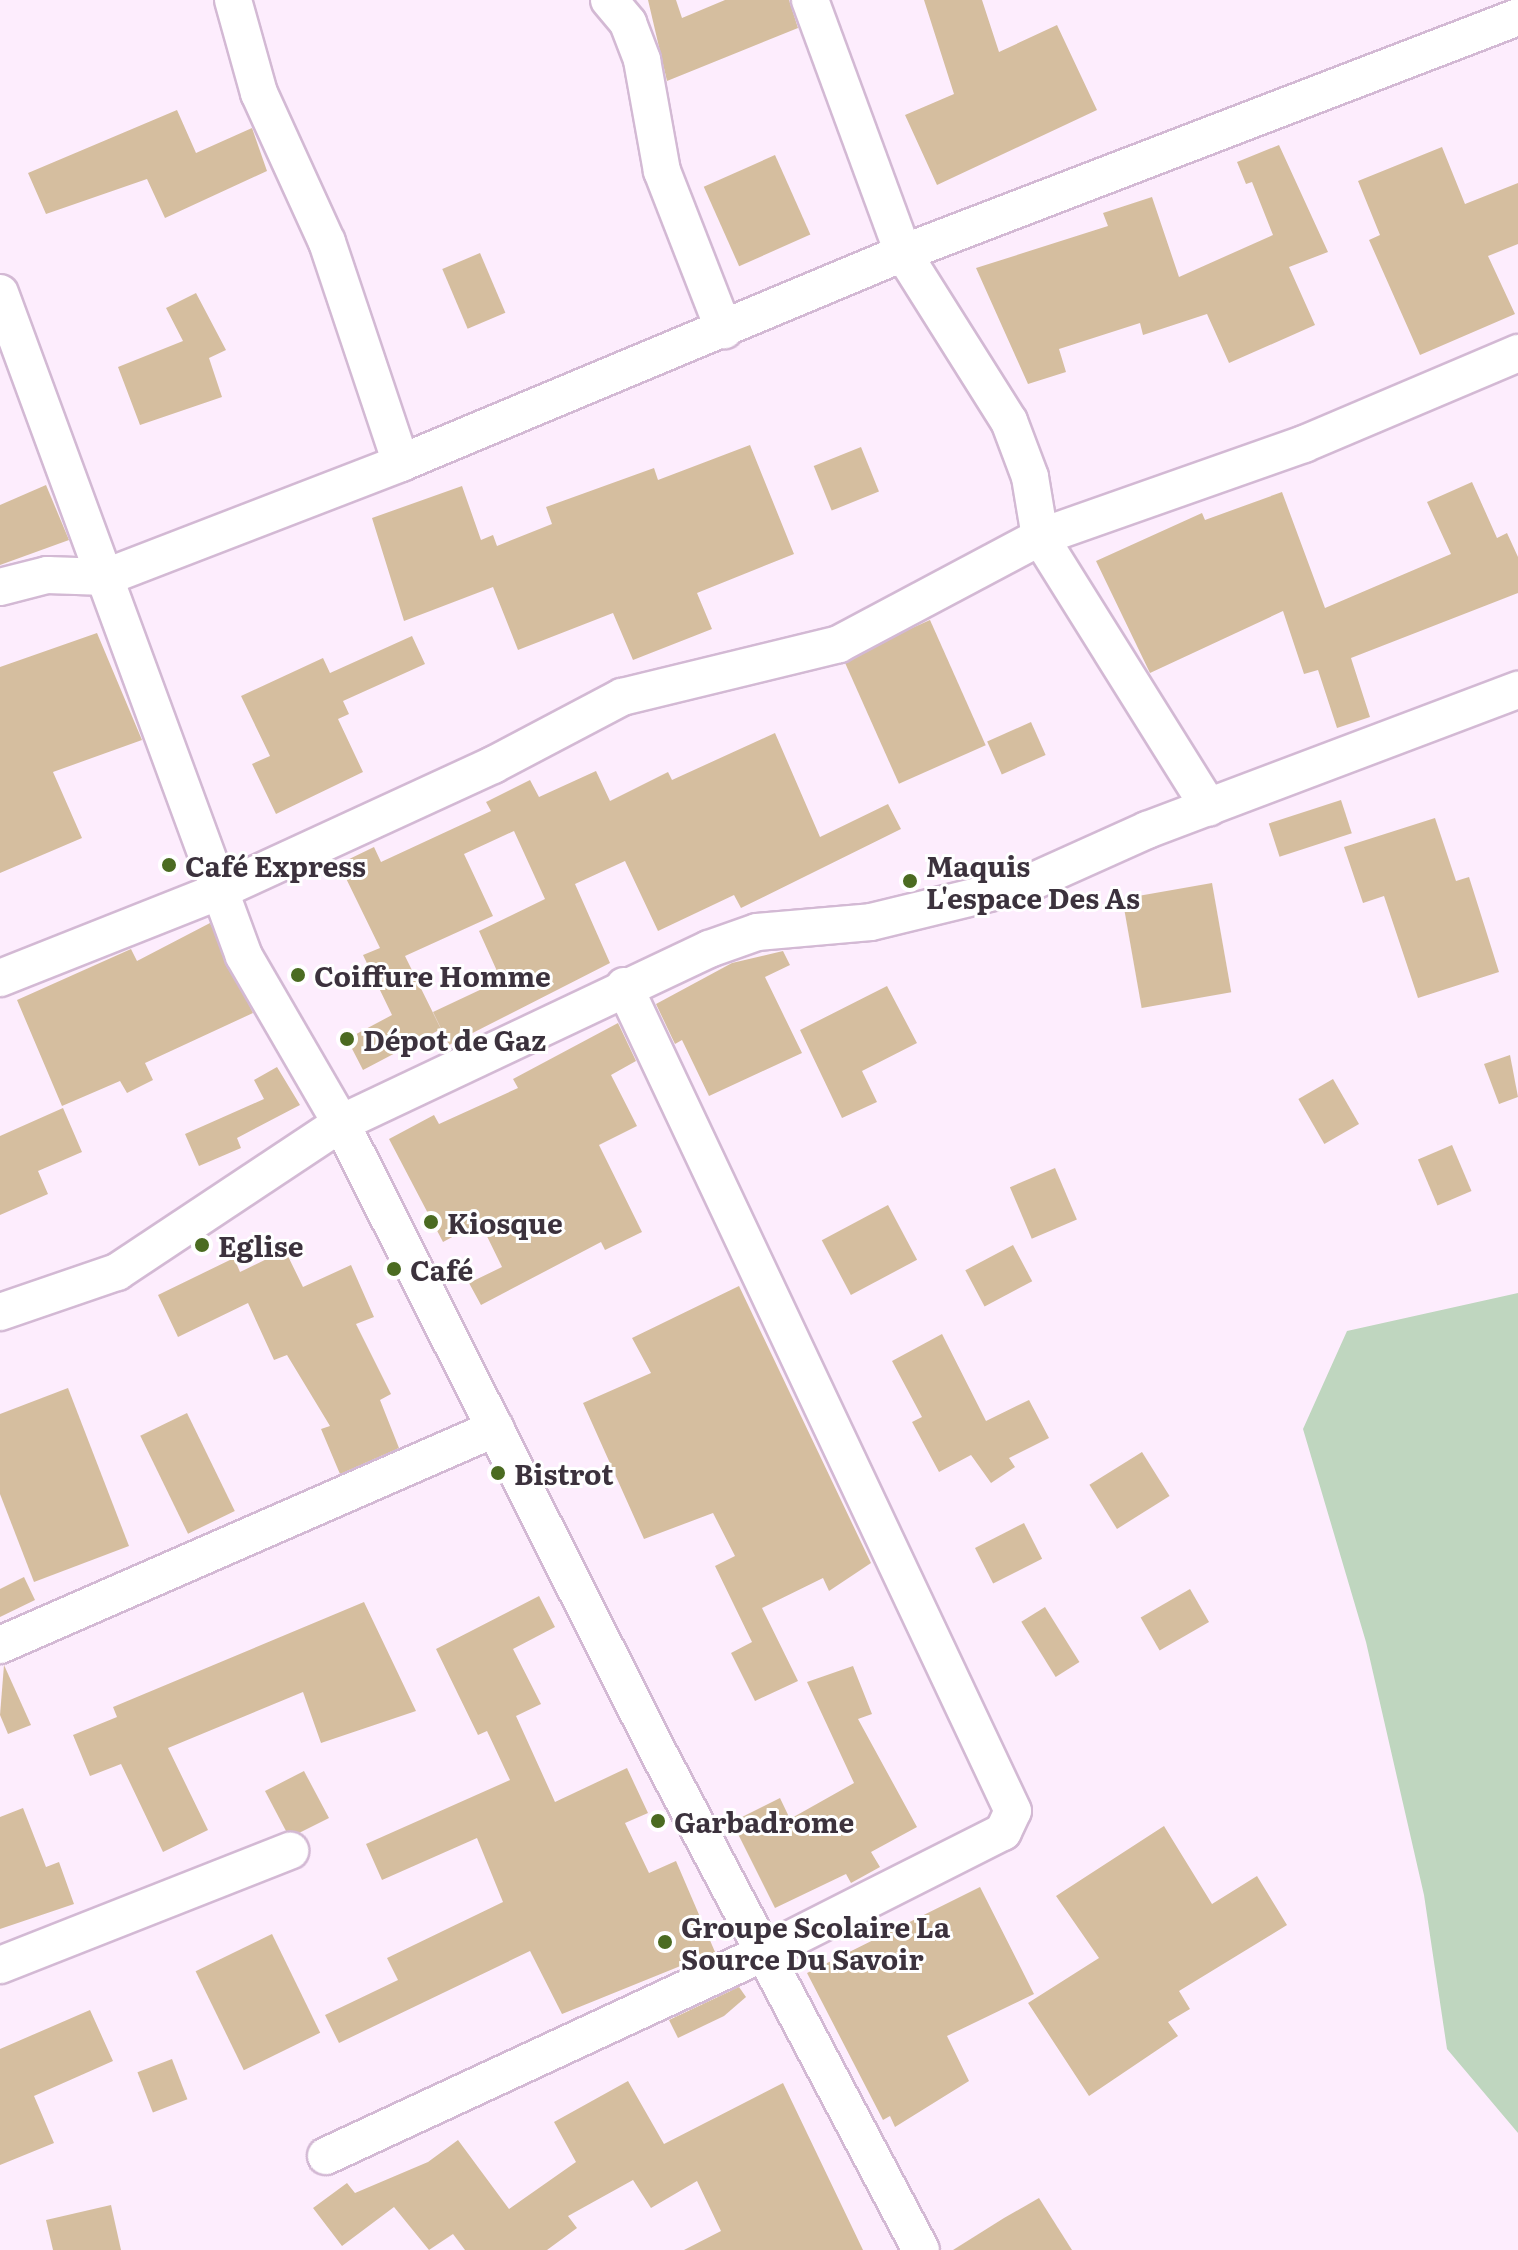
<!DOCTYPE html>
<meta charset="utf-8">
<style>
body{margin:0}
#map{position:relative;width:1518px;height:2250px;overflow:hidden;background:#fdedfd;font-family:Literata,serif}
div>[style]{position:absolute}
[style*='--x']{left:calc(var(--x)*1px);top:calc(var(--y)*1px);width:calc(var(--w)*1px);rotate:calc(var(--a)*1deg)}
.green>*{inset:0;background:#bfd6bf}
.building>*{inset:0;background:#d5be9f;transform-origin:0 0}
.roads{filter:drop-shadow(2px 0 #d3b9d4) drop-shadow(-2px 0 #d3b9d4) drop-shadow(0 2px #d3b9d4) drop-shadow(0 -2px #d3b9d4)}
.minor>*{height:36px;margin:-18px;padding:0 18px;transform-origin:18px;border-radius:18px;background:#fff}
.dots>*{width:22px;height:22px;translate:-50% -50%;box-sizing:border-box;border:4px solid #fff;border-radius:50%}
span{translate:-50% -50%;white-space:nowrap;text-align:center;line-height:1.15;-webkit-text-stroke:6px #fff;paint-order:stroke}
.poi-label{font-size:28px;color:#3c323d;font-weight:700}
.left{translate:0 -50%;text-align:left}
</style>
<div id="map">
<div class="green">
<div style="clip-path:polygon(1518px 1293px,1518px 2133px,1447px 2049px,1424px 1895px,1366px 1642px,1303px 1429px,1347px 1331px)"></div>
</div>
<div class="building">
<div style="clip-path:polygon(648px 0,676px 0,682px 18px,725px 0,789px 0,798px 28px,667px 81px)"></div>
<div style="clip-path:polygon(924px 0,982px 0,999px 52px,1057px 25px,1097px 110px,937px 185px,905px 115px,954px 94px)"></div>
<div style="clip-path:polygon(177px 110px,196px 153px,252px 128px,267px 171px,165px 218px,147px 179px,46px 214px,28px 173px)"></div>
<div style="clip-path:polygon(1279px 145px,1328px 252px,1289px 267px,1315px 325px,1229px 363px,1207px 314px,1143px 335px,1140px 323px,1059px 349px,1066px 372px,1028px 384px,976px 268px,1108px 226px,1103px 213px,1152px 197px,1179px 277px,1273px 235px,1252px 182px,1246px 184px,1237px 162px)"></div>
<div style="clip-path:polygon(1442px 147px,1465px 204px,1518px 183px,1518px 244px,1488px 256px,1515px 314px,1420px 355px,1369px 240px,1380px 235px,1358px 181px)"></div>
<div style="left:775px;top:155px;width:87px;height:78px;rotate:66deg"></div>
<div style="left:480px;top:253px;width:65px;height:41px;rotate:67deg"></div>
<div style="clip-path:polygon(196px 293px,226px 350px,209px 358px,222px 397px,140px 425px,118px 367px,183px 341px,166px 308px)"></div>
<div style="clip-path:polygon(750px 445px,794px 554px,697px 593px,712px 629px,633px 660px,613px 613px,518px 650px,493px 587px,404px 621px,372px 518px,462px 486px,481px 540px,493px 535px,497px 546px,552px 524px,546px 507px,654px 468px,658px 480px)"></div>
<div style="left:861px;top:447px;width:48px;height:51px;rotate:68deg"></div>
<div style="clip-path:polygon(1472px 482px,1497px 538px,1507px 533px,1518px 557px,1518px 593px,1351px 658px,1370px 717px,1337px 728px,1318px 670px,1304px 674px,1283px 611px,1150px 673px,1096px 561px,1202px 513px,1205px 520px,1282px 492px,1325px 608px,1451px 554px,1427px 502px)"></div>
<div style="clip-path:polygon(46px 485px,69px 540px,0 565px,0 505px)"></div>
<div style="left:930px;top:620px;width:137px;height:95px;rotate:66deg"></div>
<div style="clip-path:polygon(97px 633px,142px 740px,53px 772px,82px 838px,0 873px,0 667px)"></div>
<div style="clip-path:polygon(412px 636px,425px 664px,343px 701px,349px 714px,338px 719px,363px 772px,276px 814px,252px 764px,270px 756px,241px 696px,323px 658px,330px 673px)"></div>
<div style="left:1031px;top:722px;width:36px;height:48px;rotate:66deg"></div>
<div style="clip-path:polygon(775px 733px,820px 837px,888px 804px,901px 829px,741px 908px,734px 895px,658px 931px,625px 861px,575px 884px,610px 963px,449px 1045px,433px 1012px,501px 980px,479px 931px,545px 899px,514px 831px,464px 854px,493px 916px,405px 956px,441px 1029px,363px 1070px,347px 1039px,392px 1015px,363px 955px,380px 948px,339px 864px,374px 847px,381px 862px,491px 811px,486px 802px,530px 780px,539px 797px,596px 771px,610px 801px,668px 772px,672px 780px)"></div>
<div style="left:1341px;top:800px;width:35px;height:76px;rotate:72deg"></div>
<div style="clip-path:polygon(1435px 818px,1456px 881px,1469px 877px,1499px 972px,1418px 998px,1384px 896px,1363px 903px,1344px 847px)"></div>
<div style="left:1212px;top:883px;width:111px;height:91px;rotate:80deg"></div>
<div style="clip-path:polygon(210px 923px,253px 1013px,145px 1063px,153px 1080px,127px 1093px,120px 1081px,62px 1106px,17px 1000px,131px 949px,137px 961px)"></div>
<div style="clip-path:polygon(783px 951px,790px 965px,765px 977px,802px 1053px,709px 1096px,682px 1040px,675px 1044px,656px 1004px,732px 963px)"></div>
<div style="clip-path:polygon(887px 986px,917px 1043px,862px 1071px,877px 1102px,842px 1118px,800px 1030px)"></div>
<div style="clip-path:polygon(618px 1023px,636px 1061px,611px 1075px,637px 1126px,599px 1145px,642px 1232px,605px 1250px,601px 1242px,481px 1305px,469px 1283px,502px 1267px,480px 1222px,443px 1242px,389px 1139px,434px 1115px,439px 1124px,518px 1088px,513px 1079px)"></div>
<div style="clip-path:polygon(1510px 1055px,1518px 1097px,1499px 1104px,1484px 1064px)"></div>
<div style="clip-path:polygon(277px 1067px,300px 1105px,237px 1138px,241px 1148px,199px 1166px,185px 1134px,264px 1099px,254px 1080px)"></div>
<div style="left:1333px;top:1079px;width:52px;height:40px;rotate:60deg"></div>
<div style="clip-path:polygon(63px 1108px,82px 1152px,38px 1171px,48px 1194px,0 1215px,0 1136px)"></div>
<div style="left:1452px;top:1145px;width:50px;height:37px;rotate:67deg"></div>
<div style="left:1055px;top:1168px;width:56px;height:49px;rotate:67deg"></div>
<div style="left:888px;top:1205px;width:62px;height:75px;rotate:62deg"></div>
<div style="left:1013px;top:1245px;width:41px;height:54px;rotate:62deg"></div>
<div style="clip-path:polygon(285px 1250px,303px 1287px,351px 1265px,374px 1317px,356px 1324px,391px 1394px,380px 1400px,399px 1448px,340px 1474px,321px 1429px,330px 1426px,287px 1355px,274px 1360px,248px 1303px,178px 1337px,158px 1295px,234px 1258px,240px 1272px)"></div>
<div style="clip-path:polygon(739px 1286px,871px 1563px,829px 1591px,823px 1578px,762px 1608px,798px 1681px,755px 1701px,731px 1653px,752px 1642px,715px 1566px,735px 1556px,713px 1513px,644px 1539px,583px 1403px,651px 1373px,632px 1338px)"></div>
<div style="clip-path:polygon(942px 1334px,986px 1421px,1029px 1400px,1049px 1438px,1009px 1458px,1015px 1467px,991px 1483px,971px 1455px,939px 1472px,912px 1422px,922px 1417px,892px 1361px)"></div>
<div style="clip-path:polygon(68px 1388px,129px 1546px,34px 1582px,0 1494px,0 1414px)"></div>
<div style="left:187px;top:1413px;width:109px;height:52px;rotate:64deg"></div>
<div style="left:1142px;top:1452px;width:52px;height:62px;rotate:58deg"></div>
<div style="left:1024px;top:1523px;width:40px;height:55px;rotate:63deg"></div>
<div style="clip-path:polygon(24px 1577px,35px 1600px,0 1617px,0 1589px)"></div>
<div style="left:1190px;top:1589px;width:38px;height:57px;rotate:60deg"></div>
<div style="clip-path:polygon(539px 1596px,555px 1627px,513px 1649px,541px 1704px,516px 1716px,555px 1802px,627px 1768px,648px 1813px,625px 1823px,649px 1873px,676px 1861px,715px 1952px,562px 2014px,530px 1951px,339px 2043px,325px 2015px,398px 1980px,387px 1958px,503px 1902px,477px 1838px,382px 1880px,366px 1844px,510px 1780px,487px 1731px,478px 1735px,436px 1649px)"></div>
<div style="clip-path:polygon(364px 1602px,416px 1711px,321px 1743px,303px 1692px,168px 1748px,208px 1830px,163px 1852px,121px 1764px,90px 1776px,73px 1735px,117px 1717px,113px 1707px)"></div>
<div style="left:1045px;top:1607px;width:65px;height:28px;rotate:58deg"></div>
<div style="clip-path:polygon(4px 1665px,31px 1725px,8px 1734px,0 1715px)"></div>
<div style="clip-path:polygon(853px 1666px,872px 1714px,858px 1719px,917px 1827px,871px 1852px,880px 1867px,851px 1883px,846px 1874px,775px 1908px,732px 1822px,780px 1798px,790px 1819px,854px 1783px,807px 1682px)"></div>
<div style="clip-path:polygon(304px 1771px,329px 1818px,299px 1833px,286px 1831px,265px 1791px)"></div>
<div style="clip-path:polygon(23px 1808px,46px 1867px,59px 1862px,74px 1904px,0 1929px,0 1817px)"></div>
<div style="clip-path:polygon(1164px 1826px,1212px 1904px,1257px 1876px,1287px 1925px,1179px 1991px,1190px 2009px,1168px 2022px,1178px 2036px,1089px 2096px,1028px 2003px,1099px 1958px,1056px 1896px)"></div>
<div style="clip-path:polygon(980px 1887px,1034px 1994px,947px 2036px,969px 2081px,895px 2127px,890px 2116px,883px 2120px,807px 1973px)"></div>
<div style="left:272px;top:1934px;width:110px;height:85px;rotate:64deg"></div>
<div style="clip-path:polygon(739px 1987px,746px 1997px,724px 2016px,678px 2038px,669px 2020px)"></div>
<div style="clip-path:polygon(90px 2010px,113px 2061px,34px 2096px,54px 2143px,0 2165px,0 2049px)"></div>
<div style="left:172px;top:2059px;width:43px;height:37px;rotate:69deg"></div>
<div style="clip-path:polygon(628px 2081px,664px 2144px,783px 2083px,863px 2250px,684px 2250px,721px 2231px,697px 2181px,651px 2208px,633px 2180px,568px 2216px,577px 2228px,547px 2250px,465px 2250px,453px 2234px,429px 2250px,394px 2207px,342px 2246px,313px 2208px,347px 2183px,355px 2193px,428px 2162px,458px 2140px,509px 2209px,576px 2162px,554px 2122px)"></div>
<div style="clip-path:polygon(1039px 2198px,1072px 2250px,953px 2250px,1004px 2218px)"></div>
<div style="clip-path:polygon(111px 2205px,121px 2250px,53px 2250px,46px 2220px)"></div>
</div>
<div class="roads">
<div class="minor">
<div style="--x:233;--y:0;--w:97;--a:74.4"></div>
<div style="--x:259;--y:93;--w:164;--a:65.5"></div>
<div style="--x:327;--y:242;--w:233;--a:71.5"></div>
<div style="--x:609;--y:0;--w:30;--a:50"></div>
<div style="--x:628;--y:23;--w:40;--a:69"></div>
<div style="--x:642;--y:60;--w:113;--a:79.8"></div>
<div style="--x:662;--y:171;--w:171;--a:68.7"></div>
<div style="--x:810;--y:0;--w:270;--a:69.8"></div>
<div style="--x:903;--y:253;--w:199;--a:57.8"></div>
<div style="--x:1009;--y:421;--w:60;--a:69.4"></div>
<div style="--x:1030;--y:477;--w:61;--a:80.5"></div>
<div style="--x:1040;--y:537;--w:319;--a:58"></div>
<div style="--x:0;--y:293;--w:706;--a:69.8"></div>
<div style="--x:244;--y:956;--w:193;--a:59.9"></div>
<div style="--x:341;--y:1123;--w:702;--a:63.25"></div>
<div style="--x:657;--y:1750;--w:565;--a:62.17"></div>
<div style="--x:0;--y:587;--w:49;--a:-14.3"></div>
<div style="--x:47;--y:575;--w:59;--a:1.9"></div>
<div style="--x:106;--y:577;--w:316;--a:-21.1"></div>
<div style="--x:401;--y:463;--w:544;--a:-22.7"></div>
<div style="--x:903;--y:253;--w:659;--a:-20.99"></div>
<div style="--x:0;--y:978;--w:233;--a:-21.6"></div>
<div style="--x:217;--y:892;--w:304;--a:-24.7"></div>
<div style="--x:493;--y:765;--w:146;--a:-27.8"></div>
<div style="--x:622;--y:697;--w:223;--a:-13.7"></div>
<div style="--x:839;--y:644;--w:228;--a:-28"></div>
<div style="--x:1040;--y:537;--w:280;--a:-19.4"></div>
<div style="--x:1304;--y:444;--w:233;--a:-23"></div>
<div style="--x:0;--y:1312;--w:124;--a:-18.9"></div>
<div style="--x:117;--y:1272;--w:269;--a:-33.6"></div>
<div style="--x:341;--y:1123;--w:407;--a:-25.3"></div>
<div style="--x:709;--y:949;--w:51;--a:-19.5"></div>
<div style="--x:757;--y:932;--w:114;--a:-5"></div>
<div style="--x:871;--y:922;--w:161;--a:-13.7"></div>
<div style="--x:1027;--y:884;--w:132;--a:-24.2"></div>
<div style="--x:1147;--y:830;--w:397;--a:-20.7"></div>
<div style="--x:0;--y:1645;--w:541;--a:-23.63"></div>
<div style="--x:0;--y:1965;--w:312;--a:-21.5"></div>
<div style="--x:326;--y:2156;--w:482;--a:-24.9"></div>
<div style="--x:763;--y:1953;--w:269;--a:-26.8"></div>
<div style="--x:1003;--y:1832;--w:23;--a:-65"></div>
<div style="--x:1013;--y:1811;--w:912;--a:-115.24"></div>
</div>
</div>
<div class="dots">
<div style="left:169px;top:865px;background:#4b6b21"></div>
<div style="left:910px;top:881px;background:#4b6b21"></div>
<div style="left:298px;top:975px;background:#4b6b21"></div>
<div style="left:347px;top:1039px;background:#4b6b21"></div>
<div style="left:431px;top:1222px;background:#4b6b21"></div>
<div style="left:202px;top:1245px;background:#4b6b21"></div>
<div style="left:394px;top:1269px;background:#4b6b21"></div>
<div style="left:498px;top:1473px;background:#4b6b21"></div>
<div style="left:658px;top:1821px;background:#4b6b21"></div>
<div style="left:665px;top:1942px;background:#4b6b21"></div>
</div>
<div class="poi-label">
<span class="left" style="left:185px;top:865px">Café Express</span>
<span class="left" style="left:926px;top:881px">Maquis<br>L'espace Des As</span>
<span class="left" style="left:314px;top:975px">Coiffure Homme</span>
<span class="left" style="left:363px;top:1039px">Dépot de Gaz</span>
<span class="left" style="left:447px;top:1222px">Kiosque</span>
<span class="left" style="left:218px;top:1245px">Eglise</span>
<span class="left" style="left:410px;top:1269px">Café</span>
<span class="left" style="left:514px;top:1473px">Bistrot</span>
<span class="left" style="left:674px;top:1821px">Garbadrome</span>
<span class="left" style="left:681px;top:1942px">Groupe Scolaire La<br>Source Du Savoir</span>
</div>
</div>
